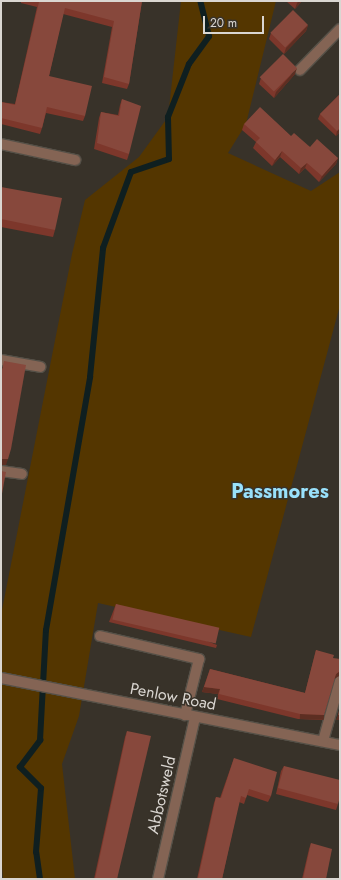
<!DOCTYPE html>
<style>
body{margin:0}
#map{position:relative;width:341px;height:880px;overflow:hidden;background:#383229;font-family:Jost,sans-serif}
div>[style]{position:absolute}
[style*='--x']{left:calc(var(--x)*1px);top:calc(var(--y)*1px);width:calc(var(--w)*1px);rotate:calc(var(--a)*1deg)}
.green>*{inset:0;background:#543600}
.stream>*{height:6px;margin:-3px;padding:0 3px;transform-origin:3px;border-radius:3px;background:#0f1f20}
.roads{filter:drop-shadow(1px 0 #555047) drop-shadow(-1px 0 #555047) drop-shadow(0 1px #555047) drop-shadow(0 -1px #555047)}
.minor>*{height:10px;margin:-5px;padding:0 5px;transform-origin:5px;border-radius:5px;background:#846454}
.wall>*{inset:0;background:#7d372b}
.shaded-wall>*{inset:0;background:#5d2e22;transform-origin:0 0}
.building>*{inset:0;background:#87483c;transform-origin:0 0}
span{translate:-50% -50%;white-space:nowrap;text-align:center;line-height:1.15;-webkit-text-stroke:3px #383229;paint-order:stroke}
.street-label{font-size:16px;color:#dad6d1}
.district-label{font-size:20px;color:#99e1fb;font-weight:700}
.frame{position:absolute;inset:0;border:2px solid #dad6d1;pointer-events:none}
.scale{position:absolute;left:203px;top:16px;width:61px;height:18px;box-sizing:border-box;border:2px solid #dad6d1;border-top:0;padding-left:5px;font-size:12px;line-height:14px;white-space:nowrap;color:#dad6d1;-webkit-text-stroke:3px #383229;paint-order:stroke}
</style>
<div id="map">
<div class="green">
<div style="clip-path:polygon(181px 1px,276px 1px,246px 124px,228px 153px,311px 191px,340px 172px,340px 305px,251px 637px,98px 603px,79px 716px,62px 764px,75px 879px,3px 879px,1px 852px,1px 615px,72px 254px,85px 200px,139px 157px,168px 117px)"></div>
</div>
<div class="stream">
<div style="--x:40;--y:879;--w:27;--a:-98"></div>
<div style="--x:36;--y:852;--w:64;--a:-85.5"></div>
<div style="--x:41;--y:788;--w:30;--a:-135"></div>
<div style="--x:20;--y:767;--w:34;--a:-53"></div>
<div style="--x:40;--y:740;--w:110;--a:-86.9"></div>
<div style="--x:46;--y:630;--w:257;--a:-80.1"></div>
<div style="--x:90;--y:377;--w:130;--a:-84.2"></div>
<div style="--x:103;--y:248;--w:81;--a:-69.8"></div>
<div style="--x:131;--y:172;--w:40;--a:-18.9"></div>
<div style="--x:169;--y:159;--w:42;--a:-91.4"></div>
<div style="--x:168;--y:117;--w:57;--a:-68.4"></div>
<div style="--x:189;--y:64;--w:34;--a:-54"></div>
<div style="--x:209;--y:36;--w:36;--a:-104"></div>
</div>
<div class="roads">
<div class="minor">
<div style="--x:300;--y:70;--w:57;--a:-45.7"></div>
<div style="--x:1;--y:144;--w:76;--a:12.2"></div>
<div style="--x:1;--y:360;--w:40;--a:10"></div>
<div style="--x:1;--y:471;--w:21;--a:8"></div>
<div style="--x:100;--y:636;--w:102;--a:13.1"></div>
<div style="--x:199;--y:659;--w:58;--a:104"></div>
<div style="--x:1;--y:678;--w:346;--a:11.2"></div>
<div style="--x:323;--y:741;--w:62;--a:-74.2"></div>
<div style="--x:158;--y:879;--w:166;--a:-77.1"></div>
</div>
</div>
<div class="wall">
<div style="clip-path:polygon(21px 1px,142px 1px,129px 84px,127px 89px,102px 83px,112px 27px,63px 14px,49px 76px,85px 116px,83px 121px,46px 113px,42px 128px,40px 134px,1px 124px,1px 102px,15px 104px,37px 7px,21px 3px)"></div>
<div style="clip-path:polygon(286px 1px,302px 1px,295px 9px)"></div>
<div style="clip-path:polygon(308px 25px,306px 31px,284px 54px,269px 39px,271px 33px)"></div>
<div style="clip-path:polygon(295px 74px,274px 98px,259px 84px,261px 78px)"></div>
<div style="clip-path:polygon(340px 94px,340px 132px,336px 136px,318px 119px,320px 114px)"></div>
<div style="clip-path:polygon(122px 99px,129px 154px,127px 160px,94px 149px,99px 118px,101px 112px,118px 115px,120px 105px)"></div>
<div style="clip-path:polygon(244px 124px,291px 136px,310px 147px,338px 158px,336px 164px,319px 182px,305px 168px,299px 174px,280px 157px,272px 166px,253px 148px,256px 142px,242px 130px)"></div>
<div style="clip-path:polygon(1px 187px,55px 230px,53px 237px,1px 227px)"></div>
<div style="clip-path:polygon(116px 604px,217px 645px,216px 648px,109px 622px)"></div>
<div style="clip-path:polygon(316px 650px,333px 658px,340px 675px,334px 679px,322px 720px,298px 719px,217px 699px,218px 694px,202px 692px,210px 669px,305px 693px)"></div>
<div style="clip-path:polygon(127px 731px,117px 879px,94px 879px,125px 737px)"></div>
<div style="clip-path:polygon(234px 758px,271px 796px,268px 802px,247px 795px,244px 804px,239px 802px,222px 879px,197px 879px,214px 803px,216px 797px,220px 798px)"></div>
<div style="clip-path:polygon(284px 766px,338px 804px,336px 810px,276px 794px,281px 771px)"></div>
<div style="clip-path:polygon(311px 843px,326px 879px,302px 879px,309px 849px)"></div>
</div>
<div class="shaded-wall">
<div style="clip-path:polygon(299px 1px,302px 1px,295px 9px,297px 3px)"></div>
<div style="clip-path:polygon(308px 25px,306px 31px,284px 54px,286px 48px)"></div>
<div style="clip-path:polygon(297px 68px,295px 74px,274px 98px,276px 92px)"></div>
<div style="clip-path:polygon(340px 128px,340px 132px,336px 136px,337px 131px)"></div>
<div style="clip-path:polygon(282px 151px,280px 157px,272px 166px,275px 160px)"></div>
<div style="clip-path:polygon(338px 158px,336px 164px,319px 182px,322px 176px)"></div>
<div style="clip-path:polygon(307px 163px,305px 168px,299px 174px,301px 168px)"></div>
<div style="clip-path:polygon(1px 459px,8px 459px,6px 465px,1px 465px)"></div>
<div style="clip-path:polygon(340px 671px,340px 675px,334px 679px,336px 674px)"></div>
<div style="clip-path:polygon(204px 687px,220px 689px,218px 694px,202px 692px)"></div>
<div style="left:300px;top:714px;width:24px;height:5px;rotate:2deg"></div>
<div style="clip-path:polygon(338px 715px,340px 715px,340px 720px,336px 720px)"></div>
</div>
<div class="building">
<div style="clip-path:polygon(37px 1px,142px 1px,129px 84px,104px 77px,114px 21px,65px 8px,49px 76px,92px 86px,85px 116px,47px 107px,42px 128px,1px 118px,1px 102px,15px 105px,39px 2px)"></div>
<div style="left:293px;top:10px;width:21px;height:32px;rotate:45deg"></div>
<div style="left:283px;top:54px;width:20px;height:33px;rotate:45deg"></div>
<div style="clip-path:polygon(340px 94px,340px 128px,337px 131px,320px 114px)"></div>
<div style="clip-path:polygon(122px 99px,141px 106px,129px 154px,97px 143px,101px 112px,119px 116px)"></div>
<div style="clip-path:polygon(260px 107px,291px 136px,294px 133px,310px 147px,317px 139px,338px 158px,322px 176px,307px 163px,301px 168px,282px 151px,275px 160px,256px 142px,260px 138px,244px 124px)"></div>
<div style="clip-path:polygon(1px 187px,62px 198px,55px 230px,1px 219px)"></div>
<div style="clip-path:polygon(4px 361px,26px 365px,11px 449px,8px 459px,1px 459px,1px 374px)"></div>
<div style="clip-path:polygon(1px 471px,6px 472px,1px 499px)"></div>
<div style="left:116px;top:604px;width:106px;height:16px;rotate:13deg"></div>
<div style="clip-path:polygon(316px 650px,334px 655px,333px 658px,340px 659px,340px 671px,336px 674px,324px 715px,300px 714px,219px 694px,220px 689px,204px 687px,210px 669px,305px 693px)"></div>
<div style="clip-path:polygon(340px 706px,340px 715px,338px 715px)"></div>
<div style="clip-path:polygon(127px 731px,151px 736px,117px 879px,95px 879px)"></div>
<div style="clip-path:polygon(234px 758px,277px 772px,271px 796px,249px 789px,246px 798px,241px 796px,222px 879px,198px 879px,216px 797px,221px 798px)"></div>
<div style="clip-path:polygon(284px 766px,340px 780px,340px 797px,338px 804px,278px 788px)"></div>
<div style="clip-path:polygon(311px 843px,332px 849px,326px 879px,303px 879px)"></div>
</div>
<div class="street-label">
<span style="left:173px;top:697px;rotate:11deg">Penlow Road</span>
<span style="left:162px;top:795px;rotate:-77deg">Abbotsweld</span>
</div>
<div class="district-label">
<span style="left:280px;top:491px">Passmores</span>
</div>
<div class="frame"></div>
<div class="scale">20 m</div>
</div>
